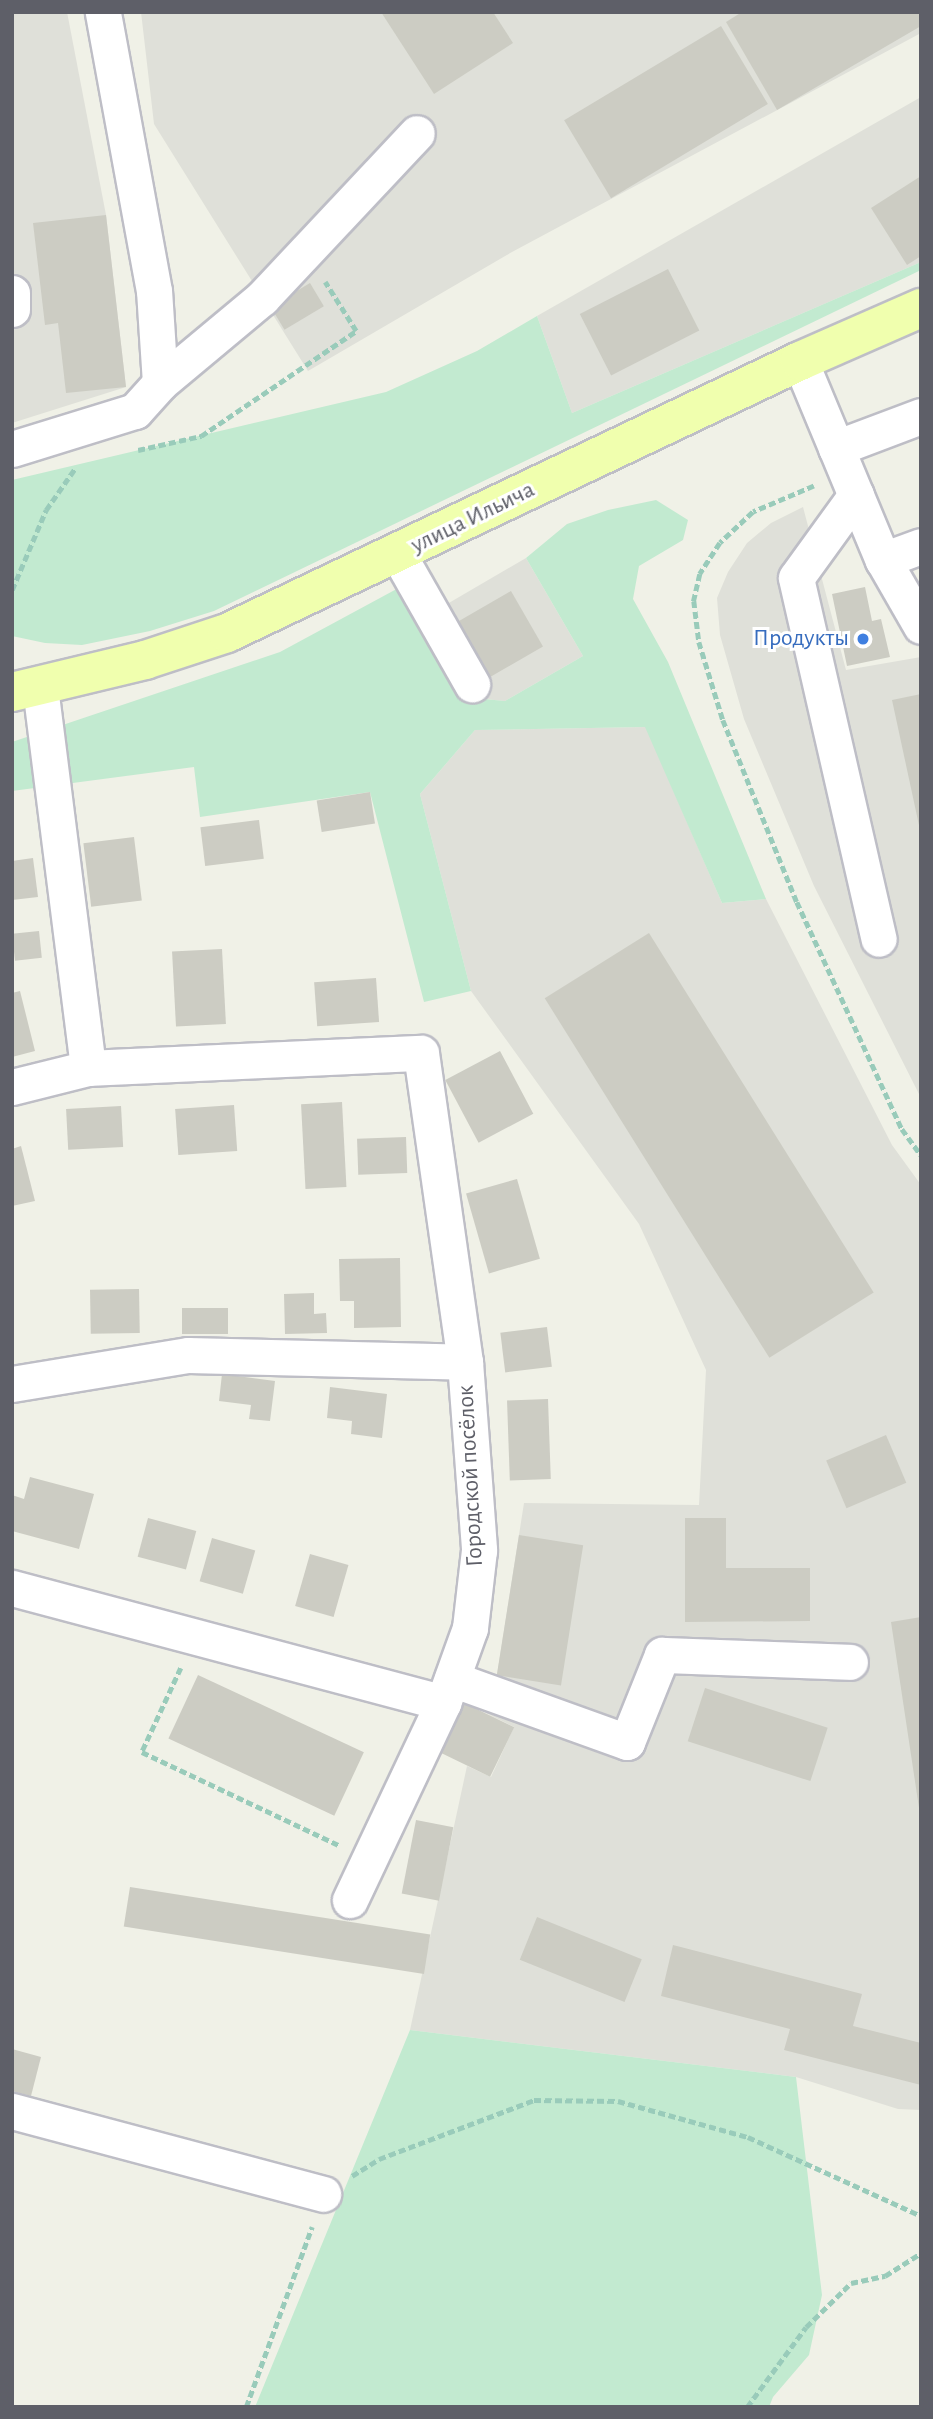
<!DOCTYPE html>
<meta charset="utf-8">
<style>
body{margin:0}
#map{position:relative;width:933px;height:2419px;overflow:hidden;background:#f0f1e7;font-family:"Alegreya Sans",sans-serif}
div>[style]{position:absolute}
[style*='--x']{left:calc(var(--x)*1px);top:calc(var(--y)*1px);width:calc(var(--w)*1px);rotate:calc(var(--a)*1deg)}
.industrial>*{inset:0;background:#dfe0d9}
.green>*{inset:0;background:#c2ead0}
.building>*{inset:0;background:#ccccc3;transform-origin:0 0}
.path>*{height:4.5px;margin-top:-2.25px;transform-origin:0;background:repeating-linear-gradient(90deg,#99cbba 0 7px,transparent 0 10.5px)}
.roads{filter:drop-shadow(2px 0 #bebec6) drop-shadow(-2px 0 #bebec6) drop-shadow(0 2px #bebec6) drop-shadow(0 -2px #bebec6)}
.minor>*{height:35px;margin:-17.5px;padding:0 17.5px;transform-origin:17.5px;border-radius:17.5px;background:#fff}
.major>*{height:38px;margin:-19px;padding:0 19px;transform-origin:19px;border-radius:19px;background:#f0ffae}
.dots>*{width:19px;height:19px;translate:-50% -50%;box-sizing:border-box;border:4px solid #fff;border-radius:50%}
span{translate:-50% -50%;white-space:nowrap;text-align:center;line-height:1.15;-webkit-text-stroke:6px #fff;paint-order:stroke}
.street-label{font-size:24px;color:#5e5f68}
.shop-label{font-size:24px;color:#366cbe}
.right{translate:-100% -50%;text-align:right}
.frame{position:absolute;inset:0;border:14px solid #5e5f68;pointer-events:none}
</style>
<div id="map">
<div class="industrial">
<div style="clip-path:polygon(12px 12px,67px 12px,106px 215px,126px 387px,12px 423px)"></div>
<div style="clip-path:polygon(141px 12px,921px 12px,921px 33px,512px 252px,308px 371px,154px 124px)"></div>
<div style="clip-path:polygon(921px 97px,921px 262px,572px 413px,537px 316px)"></div>
<div style="clip-path:polygon(803px 507px,846px 670px,921px 657px,921px 1098px,814px 886px,744px 719px,720px 635px,717px 598px,728px 572px,747px 543px,771px 523px)"></div>
<div style="clip-path:polygon(526px 558px,583px 656px,505px 701px,462px 697px,418px 621px)"></div>
<div style="clip-path:polygon(646px 727px,722px 903px,766px 899px,892px 1145px,921px 1185px,921px 2110px,898px 2109px,796px 2077px,410px 2030px,467px 1766px,491px 1777px,514px 1727px,486px 1713px,497px 1675px,524px 1503px,699px 1505px,706px 1370px,639px 1224px,471px 991px,420px 794px,475px 730px)"></div>
</div>
<div class="green">
<div style="clip-path:polygon(921px 262px,921px 270px,214px 611px,150px 631px,82px 645px,45px 643px,12px 636px,12px 480px,386px 392px,477px 351px,537px 316px,572px 413px)"></div>
<div style="clip-path:polygon(656px 500px,688px 520px,683px 540px,639px 566px,633px 599px,668px 662px,766px 899px,722px 903px,645px 727px,475px 730px,420px 794px,471px 991px,424px 1002px,370px 792px,200px 817px,194px 767px,12px 791px,12px 742px,280px 652px,404px 585px,462px 697px,505px 701px,583px 656px,526px 558px,567px 524px,608px 510px)"></div>
<div style="clip-path:polygon(410px 2030px,796px 2077px,822px 2295px,809px 2355px,773px 2397px,769px 2407px,255px 2407px)"></div>
</div>
<div class="building">
<div style="clip-path:polygon(381px 12px,493px 12px,513px 43px,434px 94px)"></div>
<div style="clip-path:polygon(742px 12px,921px 12px,921px 26px,777px 110px,726px 22px)"></div>
<div style="left:721px;top:26px;width:91px;height:183px;rotate:59deg"></div>
<div style="clip-path:polygon(921px 176px,921px 256px,907px 265px,871px 208px)"></div>
<div style="clip-path:polygon(106px 215px,126px 387px,66px 393px,58px 323px,45px 325px,33px 223px)"></div>
<div style="left:668px;top:269px;width:69px;height:99px;rotate:63deg"></div>
<div style="left:310px;top:283px;width:27px;height:46px;rotate:59deg"></div>
<div style="clip-path:polygon(865px 587px,872px 621px,881px 619px,890px 657px,847px 666px,832px 594px)"></div>
<div style="left:511px;top:591px;width:64px;height:66px;rotate:60deg"></div>
<div style="clip-path:polygon(921px 694px,921px 830px,920px 830px,892px 700px)"></div>
<div style="left:370px;top:792px;width:32px;height:54px;rotate:81deg"></div>
<div style="left:259px;top:820px;width:39px;height:59px;rotate:83deg"></div>
<div style="left:134px;top:837px;width:64px;height:51px;rotate:83deg"></div>
<div style="clip-path:polygon(33px 858px,38px 897px,12px 900px,12px 861px)"></div>
<div style="left:39px;top:931px;width:27px;height:27px;rotate:84deg"></div>
<div style="left:649px;top:933px;width:424px;height:123px;rotate:58deg"></div>
<div style="left:222px;top:949px;width:75px;height:50px;rotate:87deg"></div>
<div style="left:376px;top:978px;width:44px;height:62px;rotate:86deg"></div>
<div style="clip-path:polygon(20px 991px,35px 1051px,12px 1057px,12px 993px)"></div>
<div style="left:500px;top:1051px;width:71px;height:62px;rotate:62deg"></div>
<div style="left:342px;top:1102px;width:85px;height:41px;rotate:87deg"></div>
<div style="left:234px;top:1105px;width:46px;height:59px;rotate:86deg"></div>
<div style="left:121px;top:1106px;width:41px;height:55px;rotate:87deg"></div>
<div style="left:406px;top:1137px;width:36px;height:49px;rotate:88deg"></div>
<div style="clip-path:polygon(21px 1146px,35px 1201px,12px 1206px,12px 1149px)"></div>
<div style="left:517px;top:1179px;width:83px;height:53px;rotate:74deg"></div>
<div style="clip-path:polygon(400px 1258px,401px 1327px,354px 1328px,354px 1301px,340px 1301px,339px 1259px)"></div>
<div style="left:139px;top:1289px;width:44px;height:49px;rotate:89deg"></div>
<div style="clip-path:polygon(314px 1293px,314px 1314px,326px 1313px,327px 1333px,285px 1334px,284px 1294px)"></div>
<div style="left:228px;top:1308px;width:26px;height:46px;rotate:90deg"></div>
<div style="left:547px;top:1327px;width:40px;height:47px;rotate:83deg"></div>
<div style="clip-path:polygon(222px 1374px,275px 1381px,270px 1421px,249px 1419px,251px 1405px,219px 1401px)"></div>
<div style="clip-path:polygon(330px 1387px,387px 1394px,382px 1438px,351px 1434px,352px 1421px,327px 1418px)"></div>
<div style="left:548px;top:1399px;width:80px;height:41px;rotate:88deg"></div>
<div style="left:886px;top:1435px;width:52px;height:65px;rotate:67deg"></div>
<div style="clip-path:polygon(30px 1477px,94px 1494px,79px 1549px,12px 1531px,12px 1495px,24px 1499px)"></div>
<div style="left:148px;top:1518px;width:50px;height:40px;rotate:15deg"></div>
<div style="clip-path:polygon(685px 1518px,726px 1518px,726px 1568px,810px 1568px,810px 1621px,685px 1622px)"></div>
<div style="left:519px;top:1535px;width:65px;height:142px;rotate:9deg"></div>
<div style="left:212px;top:1538px;width:45px;height:45px;rotate:16deg"></div>
<div style="left:310px;top:1554px;width:40px;height:54px;rotate:16deg"></div>
<div style="clip-path:polygon(921px 1617px,921px 1808px,919px 1808px,891px 1622px)"></div>
<div style="left:198px;top:1675px;width:183px;height:70px;rotate:25deg"></div>
<div style="left:705px;top:1688px;width:129px;height:56px;rotate:18deg"></div>
<div style="left:454px;top:1698px;width:67px;height:55px;rotate:26deg"></div>
<div style="left:416px;top:1820px;width:38px;height:75px;rotate:11deg"></div>
<div style="left:130px;top:1887px;width:304px;height:40px;rotate:9deg"></div>
<div style="left:537px;top:1917px;width:113px;height:46px;rotate:22deg"></div>
<div style="clip-path:polygon(673px 1945px,862px 1994px,853px 2026px,921px 2043px,921px 2085px,784px 2050px,790px 2029px,661px 1996px)"></div>
<div style="clip-path:polygon(12px 2049px,41px 2057px,31px 2096px,12px 2091px)"></div>
</div>
<div class="path">
<div style="--x:138;--y:450;--w:65;--a:-12.5"></div>
<div style="--x:201;--y:436;--w:187;--a:-34.1"></div>
<div style="--x:356;--y:331;--w:58;--a:-122.3"></div>
<div style="--x:814;--y:486;--w:66;--a:156.9"></div>
<div style="--x:753;--y:512;--w:45;--a:136.8"></div>
<div style="--x:720;--y:543;--w:37;--a:123"></div>
<div style="--x:700;--y:574;--w:28;--a:103"></div>
<div style="--x:694;--y:601;--w:41;--a:83"></div>
<div style="--x:699;--y:642;--w:82;--a:72.9"></div>
<div style="--x:723;--y:720;--w:196;--a:67.9"></div>
<div style="--x:797;--y:902;--w:250;--a:65.2"></div>
<div style="--x:902;--y:1129;--w:32;--a:54"></div>
<div style="--x:12;--y:590;--w:87;--a:-67"></div>
<div style="--x:46;--y:510;--w:52;--a:-55.1"></div>
<div style="--x:181;--y:1668;--w:93;--a:114.9"></div>
<div style="--x:142;--y:1752;--w:218;--a:25.3"></div>
<div style="--x:352;--y:2176;--w:32;--a:-32"></div>
<div style="--x:379;--y:2159;--w:166;--a:-20.8"></div>
<div style="--x:534;--y:2100;--w:84;--a:0.7"></div>
<div style="--x:618;--y:2101;--w:135;--a:15.5"></div>
<div style="--x:748;--y:2137;--w:190;--a:24.5"></div>
<div style="--x:246;--y:2407;--w:192;--a:-69.9"></div>
<div style="--x:747;--y:2407;--w:99;--a:-53.6"></div>
<div style="--x:806;--y:2327;--w:63;--a:-44.4"></div>
<div style="--x:851;--y:2283;--w:35;--a:-12"></div>
<div style="--x:885;--y:2276;--w:43;--a:-32.6"></div>
</div>
<div class="roads">
<div class="minor">
<div style="--x:12;--y:293;--w:16;--a:90"></div>
<div style="--x:800;--y:361;--w:216;--a:67.4"></div>
<div style="--x:883;--y:560;--w:40;--a:-20.2"></div>
<div style="--x:160;--y:383;--w:133;--a:-39.8"></div>
<div style="--x:262;--y:298;--w:226;--a:-46.8"></div>
<div style="--x:836;--y:448;--w:91;--a:-20.6"></div>
<div style="--x:12;--y:449;--w:129;--a:-17.2"></div>
<div style="--x:135;--y:411;--w:38;--a:-48"></div>
<div style="--x:160;--y:383;--w:92;--a:-93.7"></div>
<div style="--x:154;--y:291;--w:284;--a:-100.4"></div>
<div style="--x:856;--y:495;--w:102;--a:125.9"></div>
<div style="--x:796;--y:578;--w:370;--a:77.1"></div>
<div style="--x:398;--y:554;--w:150;--a:60.4"></div>
<div style="--x:883;--y:560;--w:76;--a:60.1"></div>
<div style="--x:40;--y:687;--w:384;--a:82.8"></div>
<div style="--x:12;--y:1087;--w:78;--a:-14"></div>
<div style="--x:88;--y:1068;--w:333;--a:-2.6"></div>
<div style="--x:421;--y:1053;--w:312;--a:81.9"></div>
<div style="--x:465;--y:1362;--w:189;--a:85.7"></div>
<div style="--x:479;--y:1550;--w:79;--a:96.6"></div>
<div style="--x:470;--y:1628;--w:80;--a:109.8"></div>
<div style="--x:443;--y:1703;--w:218;--a:115.3"></div>
<div style="--x:12;--y:1384;--w:178;--a:-9.4"></div>
<div style="--x:188;--y:1355;--w:277;--a:1.4"></div>
<div style="--x:12;--y:1588;--w:446;--a:14.9"></div>
<div style="--x:452;--y:1679;--w:186;--a:19.8"></div>
<div style="--x:627;--y:1742;--w:94;--a:-68.1"></div>
<div style="--x:662;--y:1655;--w:188;--a:2.1"></div>
<div style="--x:12;--y:2111;--w:322;--a:14.9"></div>
</div>
<div class="major">
<div style="--x:12;--y:692;--w:137;--a:-13.5"></div>
<div style="--x:145;--y:660;--w:86;--a:-18.2"></div>
<div style="--x:227;--y:633;--w:634;--a:-25.39"></div>
<div style="--x:800;--y:361;--w:132;--a:-23.7"></div>
</div>
</div>
<div class="dots">
<div style="left:863px;top:639px;background:#3f7fe0"></div>
</div>
<div class="street-label">
<span style="left:473px;top:518px;rotate:-26deg">улица Ильича</span>
<span style="left:471px;top:1476px;rotate:-93deg">Городской посёлок</span>
</div>
<div class="shop-label">
<span class="right" style="left:849px;top:639px">Продукты</span>
</div>
<div class="frame"></div>
</div>
